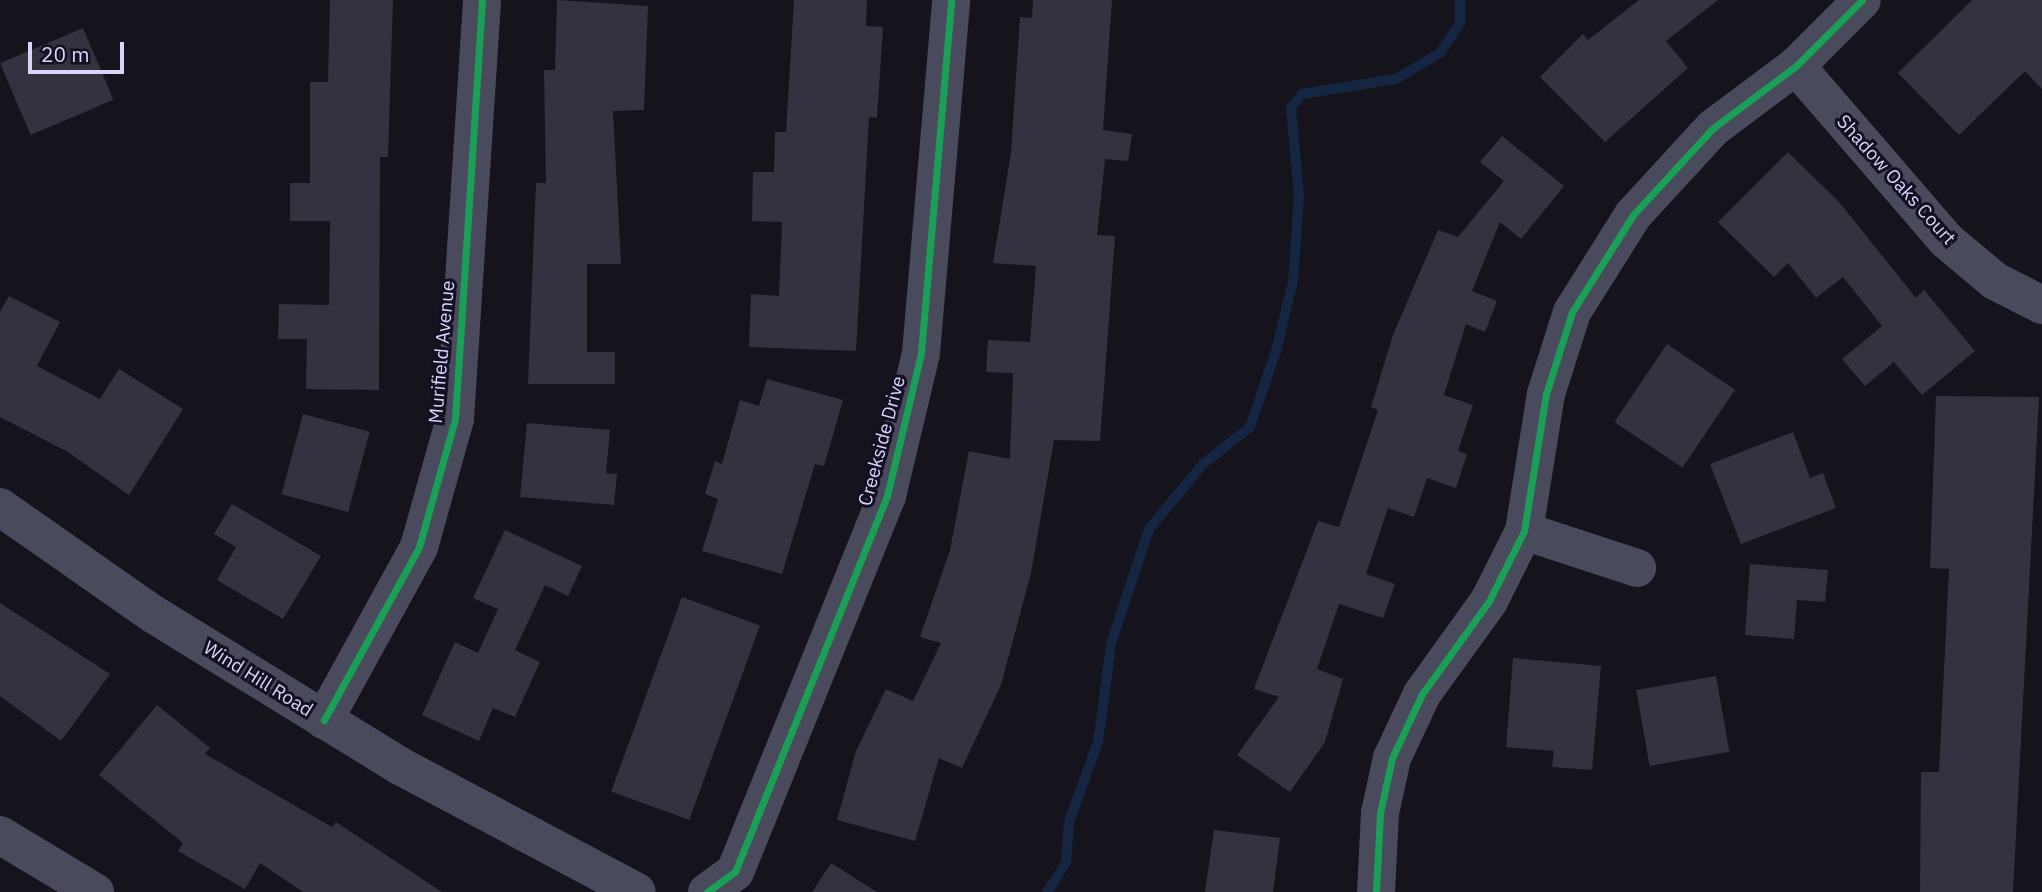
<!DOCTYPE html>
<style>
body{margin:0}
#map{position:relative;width:2042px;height:892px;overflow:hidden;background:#15141d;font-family:"IBM Plex Sans",sans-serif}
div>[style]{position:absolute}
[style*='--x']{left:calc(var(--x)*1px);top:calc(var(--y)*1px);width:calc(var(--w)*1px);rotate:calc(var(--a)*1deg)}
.stream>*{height:10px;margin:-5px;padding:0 5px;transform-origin:5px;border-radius:5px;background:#142642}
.building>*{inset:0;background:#33323f;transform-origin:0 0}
.minor>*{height:38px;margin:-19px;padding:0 19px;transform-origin:19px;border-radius:19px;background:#4a4a5d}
.cycleway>*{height:7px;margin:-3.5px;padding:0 3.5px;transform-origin:3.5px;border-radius:3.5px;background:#1a9f57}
span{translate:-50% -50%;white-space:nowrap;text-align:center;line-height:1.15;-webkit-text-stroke:6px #121021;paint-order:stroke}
.street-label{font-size:19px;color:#d8d4fb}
.scale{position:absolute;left:28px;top:42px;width:96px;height:32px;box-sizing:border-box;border:4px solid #d8d4fb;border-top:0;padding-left:9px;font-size:21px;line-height:24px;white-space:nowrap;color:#d8d4fb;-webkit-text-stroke:5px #121021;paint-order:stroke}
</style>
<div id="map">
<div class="stream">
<div style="--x:1047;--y:892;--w:35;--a:-57"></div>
<div style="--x:1066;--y:863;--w:41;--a:-85.8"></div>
<div style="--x:1069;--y:822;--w:85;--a:-70.1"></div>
<div style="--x:1098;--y:742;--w:99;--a:-82.4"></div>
<div style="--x:1111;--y:644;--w:121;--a:-71.7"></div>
<div style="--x:1149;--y:529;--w:85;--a:-50.3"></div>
<div style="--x:1203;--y:464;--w:60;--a:-38.2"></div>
<div style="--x:1250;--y:427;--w:80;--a:-71.1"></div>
<div style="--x:1276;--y:351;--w:72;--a:-76.3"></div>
<div style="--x:1293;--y:281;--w:85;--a:-86"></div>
<div style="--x:1299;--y:196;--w:88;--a:-95.2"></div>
<div style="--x:1291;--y:108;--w:18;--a:-52"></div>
<div style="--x:1302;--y:94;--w:95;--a:-9.1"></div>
<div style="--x:1396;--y:79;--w:51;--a:-30.6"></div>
<div style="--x:1440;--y:53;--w:36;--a:-56"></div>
<div style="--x:1460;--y:23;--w:23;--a:-90"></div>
</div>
<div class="building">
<div style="clip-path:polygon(330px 0,393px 0,388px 157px,380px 157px,379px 390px,306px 389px,307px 339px,278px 339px,279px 304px,329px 305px,330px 221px,290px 221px,290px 183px,310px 183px,310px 82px,328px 82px)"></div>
<div style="clip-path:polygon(557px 0,648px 6px,644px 110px,613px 111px,621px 264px,587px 264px,587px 352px,615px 352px,615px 384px,528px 384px,536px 183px,546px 183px,544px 70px,555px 70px)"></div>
<div style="clip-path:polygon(794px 0,867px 0,866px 26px,883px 27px,877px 118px,869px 117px,856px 351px,749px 347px,751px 294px,779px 296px,782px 222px,752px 221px,753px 172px,774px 172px,775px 132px,786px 132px)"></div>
<div style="clip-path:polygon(1033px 0,1112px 0,1103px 130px,1132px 134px,1128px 161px,1105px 159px,1097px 235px,1115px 236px,1100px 441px,1054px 440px,1031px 573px,1001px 685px,962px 768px,939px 758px,915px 841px,837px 820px,856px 751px,886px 689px,913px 701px,941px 643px,920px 637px,950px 550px,969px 451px,1010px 459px,1013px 373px,986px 372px,988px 340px,1030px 342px,1036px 266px,993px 263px,1011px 153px,1020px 17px,1032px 18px)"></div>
<div style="clip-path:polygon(1639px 0,1718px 0,1666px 41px,1688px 68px,1605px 142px,1540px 77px,1583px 34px,1588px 40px)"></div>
<div style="clip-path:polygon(1972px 0,2042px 0,2042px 89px,2025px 71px,1959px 135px,1898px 73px)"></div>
<div style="left:83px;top:28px;width:78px;height:90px;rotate:67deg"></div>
<div style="clip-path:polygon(1502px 136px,1564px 186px,1521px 239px,1500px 222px,1472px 291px,1497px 301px,1485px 332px,1466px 324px,1444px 395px,1473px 405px,1458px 451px,1467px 454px,1456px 488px,1427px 478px,1414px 517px,1388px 508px,1366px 574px,1395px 584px,1383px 618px,1339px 604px,1317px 669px,1343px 679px,1325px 742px,1290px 792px,1237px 755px,1279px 697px,1254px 689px,1318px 521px,1339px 527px,1378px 410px,1371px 407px,1393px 335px,1438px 230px,1458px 237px,1504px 181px,1480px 162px)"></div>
<div style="clip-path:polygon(1788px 152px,1839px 202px,1916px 298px,1924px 290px,1975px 351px,1922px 395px,1894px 362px,1865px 386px,1842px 359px,1882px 326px,1843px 277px,1816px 298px,1788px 263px,1774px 277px,1718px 222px)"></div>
<div style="clip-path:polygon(9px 296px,60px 322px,37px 366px,100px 399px,119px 369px,183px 409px,129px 495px,68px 452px,0 417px,0 312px)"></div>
<div style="left:1667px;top:344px;width:82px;height:94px;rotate:34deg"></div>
<div style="clip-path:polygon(767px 379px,843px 400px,824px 466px,815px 464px,782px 574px,702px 551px,718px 499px,705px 494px,715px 461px,722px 464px,740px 400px,759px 406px)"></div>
<div style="clip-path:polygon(1936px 396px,2039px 397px,2013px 892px,1920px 892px,1921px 772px,1939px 772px,1949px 569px,1930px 568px)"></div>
<div style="left:303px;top:414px;width:69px;height:83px;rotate:15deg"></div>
<div style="clip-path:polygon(527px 423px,610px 430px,606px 473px,617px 474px,614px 505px,520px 497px)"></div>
<div style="clip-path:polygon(1793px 432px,1810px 478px,1823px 473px,1836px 508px,1741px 544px,1710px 464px)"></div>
<div style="clip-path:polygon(232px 504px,321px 556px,283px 619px,217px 580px,236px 547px,214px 534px)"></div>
<div style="clip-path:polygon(505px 530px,582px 566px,568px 596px,545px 585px,515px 650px,540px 662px,515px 717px,493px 708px,479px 741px,422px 715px,455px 642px,478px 653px,498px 609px,473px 598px)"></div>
<div style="clip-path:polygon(1750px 564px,1828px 570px,1825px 602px,1797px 600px,1794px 639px,1745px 635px)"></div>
<div style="left:682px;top:597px;width:83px;height:207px;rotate:20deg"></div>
<div style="clip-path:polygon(0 603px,110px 674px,61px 741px,0 696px)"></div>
<div style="clip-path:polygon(1513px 658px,1601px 666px,1592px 770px,1552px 767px,1554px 751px,1506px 747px)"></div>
<div style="left:1716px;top:676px;width:77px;height:81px;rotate:80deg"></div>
<div style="clip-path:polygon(157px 705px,210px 748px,205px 754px,332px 827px,336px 822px,442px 892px,303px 892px,260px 863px,245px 889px,178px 851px,183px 843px,99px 775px)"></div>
<div style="clip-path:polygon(1214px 830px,1280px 838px,1273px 892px,1205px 892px)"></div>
<div style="clip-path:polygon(831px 863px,877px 892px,812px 892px)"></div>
</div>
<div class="minor">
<div style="--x:1796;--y:66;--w:230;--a:49.2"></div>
<div style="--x:1946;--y:240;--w:64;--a:39.9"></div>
<div style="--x:1995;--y:281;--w:53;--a:27.1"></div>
<div style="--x:0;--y:507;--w:187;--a:35"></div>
<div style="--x:153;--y:614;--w:290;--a:31.6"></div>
<div style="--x:400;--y:766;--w:268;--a:28"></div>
<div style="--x:1524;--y:531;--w:119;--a:18.1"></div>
<div style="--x:324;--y:720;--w:197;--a:-61.2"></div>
<div style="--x:419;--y:547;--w:133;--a:-74.3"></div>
<div style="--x:455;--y:419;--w:420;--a:-86.3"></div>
<div style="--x:0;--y:835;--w:111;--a:31"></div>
<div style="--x:707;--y:892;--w:34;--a:-36"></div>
<div style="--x:735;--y:872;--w:406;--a:-68"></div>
<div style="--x:887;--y:496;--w:147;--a:-76.6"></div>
<div style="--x:921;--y:353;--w:354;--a:-85.1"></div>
<div style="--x:1376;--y:892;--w:79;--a:-87.1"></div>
<div style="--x:1380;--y:813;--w:56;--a:-77.7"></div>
<div style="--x:1392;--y:758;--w:71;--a:-64.9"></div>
<div style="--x:1422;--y:694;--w:115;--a:-54.2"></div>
<div style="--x:1489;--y:601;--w:78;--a:-63.4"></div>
<div style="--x:1524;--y:531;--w:139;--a:-80.9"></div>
<div style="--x:1546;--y:394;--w:86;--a:-72.4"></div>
<div style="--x:1572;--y:312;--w:115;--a:-57.8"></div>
<div style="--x:1633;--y:215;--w:118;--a:-47.4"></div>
<div style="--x:1713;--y:128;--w:104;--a:-36.8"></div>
<div style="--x:1796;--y:66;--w:93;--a:-45"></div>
</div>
<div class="cycleway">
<div style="--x:324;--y:720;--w:197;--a:-61.2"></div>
<div style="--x:419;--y:547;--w:133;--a:-74.3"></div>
<div style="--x:455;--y:419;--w:420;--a:-86.3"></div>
<div style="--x:707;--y:892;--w:34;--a:-36"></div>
<div style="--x:735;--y:872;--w:406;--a:-68"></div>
<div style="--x:887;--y:496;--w:147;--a:-76.6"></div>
<div style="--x:921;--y:353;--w:354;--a:-85.1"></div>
<div style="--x:1376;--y:892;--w:79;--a:-87.1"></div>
<div style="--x:1380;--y:813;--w:56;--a:-77.7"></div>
<div style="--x:1392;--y:758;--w:71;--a:-64.9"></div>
<div style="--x:1422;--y:694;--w:115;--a:-54.2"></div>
<div style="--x:1489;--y:601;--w:78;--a:-63.4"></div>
<div style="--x:1524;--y:531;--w:139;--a:-80.9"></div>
<div style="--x:1546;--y:394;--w:86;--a:-72.4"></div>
<div style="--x:1572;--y:312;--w:115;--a:-57.8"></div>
<div style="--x:1633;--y:215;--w:118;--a:-47.4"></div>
<div style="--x:1713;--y:128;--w:104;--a:-36.8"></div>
<div style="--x:1796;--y:66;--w:93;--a:-45"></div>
</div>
<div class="street-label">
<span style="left:1896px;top:180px;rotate:48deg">Shadow Oaks Court</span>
<span style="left:442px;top:352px;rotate:-85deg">Murifield Avenue</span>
<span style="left:882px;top:441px;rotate:-75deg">Creekside Drive</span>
<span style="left:258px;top:679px;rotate:32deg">Wind Hill Road</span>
</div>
<div class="scale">20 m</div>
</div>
